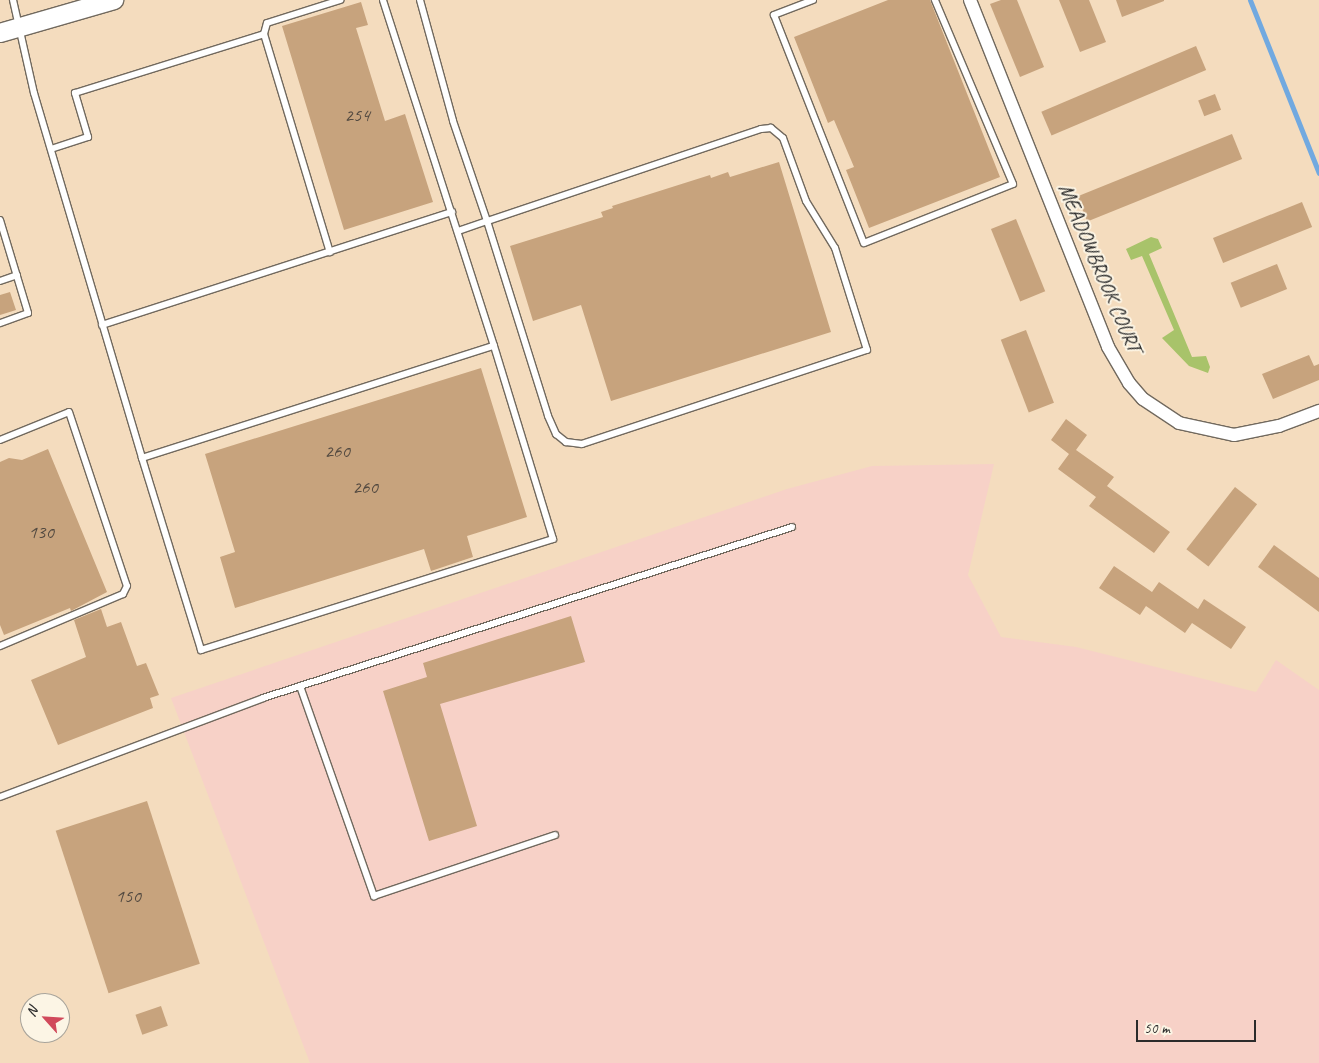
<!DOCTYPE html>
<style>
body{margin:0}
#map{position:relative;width:1319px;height:1063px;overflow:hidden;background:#f4dcbe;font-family:Caveat,sans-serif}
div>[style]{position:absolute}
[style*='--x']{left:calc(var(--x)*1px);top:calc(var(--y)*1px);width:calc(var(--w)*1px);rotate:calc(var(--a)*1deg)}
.built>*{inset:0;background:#f7d1c7}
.green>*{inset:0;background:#a8c36a}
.stream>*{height:5px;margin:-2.5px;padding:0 2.5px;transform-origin:2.5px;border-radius:2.5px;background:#71a9e0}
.building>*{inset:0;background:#c7a37d;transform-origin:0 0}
.roads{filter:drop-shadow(1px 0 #71695e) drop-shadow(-1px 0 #71695e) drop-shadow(0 1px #71695e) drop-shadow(0 -1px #71695e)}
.service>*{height:6px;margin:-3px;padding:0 3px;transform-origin:3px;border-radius:3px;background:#fff}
.minor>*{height:12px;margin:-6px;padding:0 6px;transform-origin:6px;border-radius:6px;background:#fff}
.secondary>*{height:18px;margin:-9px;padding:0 9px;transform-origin:9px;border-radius:9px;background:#fff}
span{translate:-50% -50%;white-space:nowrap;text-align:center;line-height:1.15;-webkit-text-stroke:4px #fcf5e5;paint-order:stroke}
.number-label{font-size:19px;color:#524940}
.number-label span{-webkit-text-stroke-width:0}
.street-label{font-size:21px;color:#2b2b2b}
.north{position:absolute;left:20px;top:993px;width:50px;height:50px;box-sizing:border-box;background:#fcf5e5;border:1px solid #a8a49b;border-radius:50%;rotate:296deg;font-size:14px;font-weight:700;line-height:20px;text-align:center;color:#2b2b2b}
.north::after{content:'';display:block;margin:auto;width:18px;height:22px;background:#d1495b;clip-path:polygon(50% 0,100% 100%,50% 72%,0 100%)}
.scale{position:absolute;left:1136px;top:1020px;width:120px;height:22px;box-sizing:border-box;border:2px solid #2b2b2b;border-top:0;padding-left:6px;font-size:15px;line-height:18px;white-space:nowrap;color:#2b2b2b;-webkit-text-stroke:4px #fcf5e5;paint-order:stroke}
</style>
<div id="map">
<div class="built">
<div style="clip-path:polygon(994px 464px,968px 575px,1001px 637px,1076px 647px,1256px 692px,1276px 660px,1319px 690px,1319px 1063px,310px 1063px,171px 698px,787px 489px,872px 466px)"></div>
</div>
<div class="green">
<div style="clip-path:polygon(1151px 237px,1158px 239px,1162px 248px,1149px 254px,1192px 357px,1206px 356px,1210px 367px,1208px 373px,1189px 366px,1162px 338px,1174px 330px,1142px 256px,1131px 260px,1126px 249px)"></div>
</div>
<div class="stream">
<div style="--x:1250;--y:0;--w:186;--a:68.3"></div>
</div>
<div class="building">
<div style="clip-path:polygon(888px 0,930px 0,1000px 177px,869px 228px,846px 170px,854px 167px,834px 120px,828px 123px,794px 37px)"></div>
<div style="clip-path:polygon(1001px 0,1017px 0,1044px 67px,1020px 77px,990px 4px)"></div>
<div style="clip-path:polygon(1059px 0,1089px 0,1106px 42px,1080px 52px)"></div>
<div style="clip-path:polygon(1116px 0,1164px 0,1164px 1px,1122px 17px)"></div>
<div style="clip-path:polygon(361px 2px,368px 25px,356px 28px,385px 121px,405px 114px,433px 202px,344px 230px,282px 26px)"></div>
<div style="left:1196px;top:46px;width:26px;height:168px;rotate:67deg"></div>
<div style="left:1215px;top:94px;width:17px;height:18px;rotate:69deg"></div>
<div style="left:1232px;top:134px;width:27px;height:167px;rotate:68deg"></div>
<div style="clip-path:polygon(779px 162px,831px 332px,611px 401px,581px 305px,533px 321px,510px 246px,603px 217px,601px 212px,613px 208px,612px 206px,710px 175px,711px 178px,728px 172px,730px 177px)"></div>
<div style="left:1302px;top:202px;width:27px;height:96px;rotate:68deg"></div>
<div style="left:1016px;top:219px;width:78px;height:27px;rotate:68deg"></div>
<div style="left:1277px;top:264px;width:27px;height:50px;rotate:68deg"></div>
<div style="clip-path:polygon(10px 292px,16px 310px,0 315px,0 295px)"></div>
<div style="left:1026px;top:330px;width:78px;height:27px;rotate:69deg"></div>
<div style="clip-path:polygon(1309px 355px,1314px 366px,1319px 364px,1319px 380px,1273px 399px,1262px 374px)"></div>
<div style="clip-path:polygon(481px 368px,527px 517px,467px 536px,473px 557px,431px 571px,424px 549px,235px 608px,220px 557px,235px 552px,205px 454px)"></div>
<div style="clip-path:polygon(1066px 419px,1087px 435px,1076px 450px,1114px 477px,1107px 486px,1170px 532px,1154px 553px,1089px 506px,1096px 497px,1058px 469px,1069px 454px,1051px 440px)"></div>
<div style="clip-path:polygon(48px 449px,107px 592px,71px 611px,70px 608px,4px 635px,0 625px,0 462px,9px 458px,22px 460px)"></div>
<div style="left:1235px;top:487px;width:28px;height:79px;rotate:38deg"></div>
<div style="clip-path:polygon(1274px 545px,1319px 578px,1319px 612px,1258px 567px)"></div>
<div style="clip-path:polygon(1114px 566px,1152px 592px,1159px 582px,1198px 609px,1204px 599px,1246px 627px,1231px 649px,1192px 623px,1185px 633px,1146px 606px,1140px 615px,1099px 588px)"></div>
<div style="clip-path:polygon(101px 609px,107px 627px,121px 622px,137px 666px,146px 663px,159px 695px,150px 698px,153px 708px,58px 745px,31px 680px,86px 657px,74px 620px)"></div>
<div style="clip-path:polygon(571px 616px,585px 662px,440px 704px,477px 826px,429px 841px,383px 691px,427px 677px,423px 663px)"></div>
<div style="left:147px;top:801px;width:171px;height:96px;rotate:72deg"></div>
<div style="left:161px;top:1006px;width:21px;height:27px;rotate:71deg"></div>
</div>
<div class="roads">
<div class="service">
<div style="--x:13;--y:0;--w:95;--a:77.3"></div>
<div style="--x:34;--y:93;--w:381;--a:73.5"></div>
<div style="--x:142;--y:458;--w:369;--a:-17.7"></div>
<div style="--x:494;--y:346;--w:363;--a:-107.8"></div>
<div style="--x:420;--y:0;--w:125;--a:74.7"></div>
<div style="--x:453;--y:121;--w:106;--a:71.2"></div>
<div style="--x:487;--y:221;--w:204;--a:72.6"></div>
<div style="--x:548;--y:416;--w:20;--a:66"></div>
<div style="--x:556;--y:434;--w:13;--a:39"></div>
<div style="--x:566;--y:442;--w:16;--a:7"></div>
<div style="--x:582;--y:444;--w:300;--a:-18.3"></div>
<div style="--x:867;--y:350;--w:107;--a:-107.4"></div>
<div style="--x:835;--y:248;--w:55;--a:-121.7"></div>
<div style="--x:806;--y:201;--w:67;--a:-110.1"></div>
<div style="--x:783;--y:138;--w:16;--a:-140"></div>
<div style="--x:771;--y:128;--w:10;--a:174"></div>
<div style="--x:761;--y:129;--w:289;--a:161.4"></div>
<div style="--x:487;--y:221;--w:31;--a:161"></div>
<div style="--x:813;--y:0;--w:42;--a:159"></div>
<div style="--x:774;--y:15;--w:245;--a:68.5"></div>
<div style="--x:864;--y:243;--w:160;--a:-21.6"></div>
<div style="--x:1013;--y:184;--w:200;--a:-113"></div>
<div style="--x:264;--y:34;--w:228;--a:73.2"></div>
<div style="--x:51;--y:149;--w:39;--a:-18"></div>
<div style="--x:88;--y:137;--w:46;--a:-106.5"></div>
<div style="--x:75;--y:93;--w:198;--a:-17.3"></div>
<div style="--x:264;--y:34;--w:11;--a:-75"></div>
<div style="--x:267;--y:23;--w:77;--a:-17.5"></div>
<div style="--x:0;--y:220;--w:97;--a:73.2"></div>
<div style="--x:28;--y:313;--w:30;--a:160"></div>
<div style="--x:0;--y:281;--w:18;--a:-19"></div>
<div style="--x:102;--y:325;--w:368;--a:-17.9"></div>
<div style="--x:0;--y:440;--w:74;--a:-22.1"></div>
<div style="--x:69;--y:412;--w:183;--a:71.6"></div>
<div style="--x:127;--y:586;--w:9;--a:117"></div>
<div style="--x:123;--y:594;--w:134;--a:157.1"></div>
<div style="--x:142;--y:458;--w:201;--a:72.9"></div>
<div style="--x:201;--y:650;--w:369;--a:-17.5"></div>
<div style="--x:553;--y:539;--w:202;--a:-107"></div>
<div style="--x:300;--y:686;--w:223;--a:70.6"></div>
<div style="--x:374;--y:896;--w:191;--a:-18.6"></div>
<div style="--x:0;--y:797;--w:281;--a:-20.6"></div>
<div style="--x:263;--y:698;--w:556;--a:-17.91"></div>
</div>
<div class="minor">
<div style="--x:970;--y:0;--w:373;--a:68.3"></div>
<div style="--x:1108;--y:347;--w:42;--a:59.7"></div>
<div style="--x:1129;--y:383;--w:21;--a:49"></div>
<div style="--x:1143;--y:399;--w:43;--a:33.7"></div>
<div style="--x:1179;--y:423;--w:56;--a:12.3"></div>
<div style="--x:1234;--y:435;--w:46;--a:-11.3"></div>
<div style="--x:1279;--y:426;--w:43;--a:-20.6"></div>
</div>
<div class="secondary">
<div style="--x:0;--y:33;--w:119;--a:-16.1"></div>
</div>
</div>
<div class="number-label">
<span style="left:357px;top:116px">254</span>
<span style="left:337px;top:452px">260</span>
<span style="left:365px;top:488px">260</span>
<span style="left:41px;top:533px">130</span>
<span style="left:128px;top:897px">150</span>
</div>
<div class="street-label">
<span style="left:1100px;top:268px;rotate:67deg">MEADOWBROOK COURT</span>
</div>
<div class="north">N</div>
<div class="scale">50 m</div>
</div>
